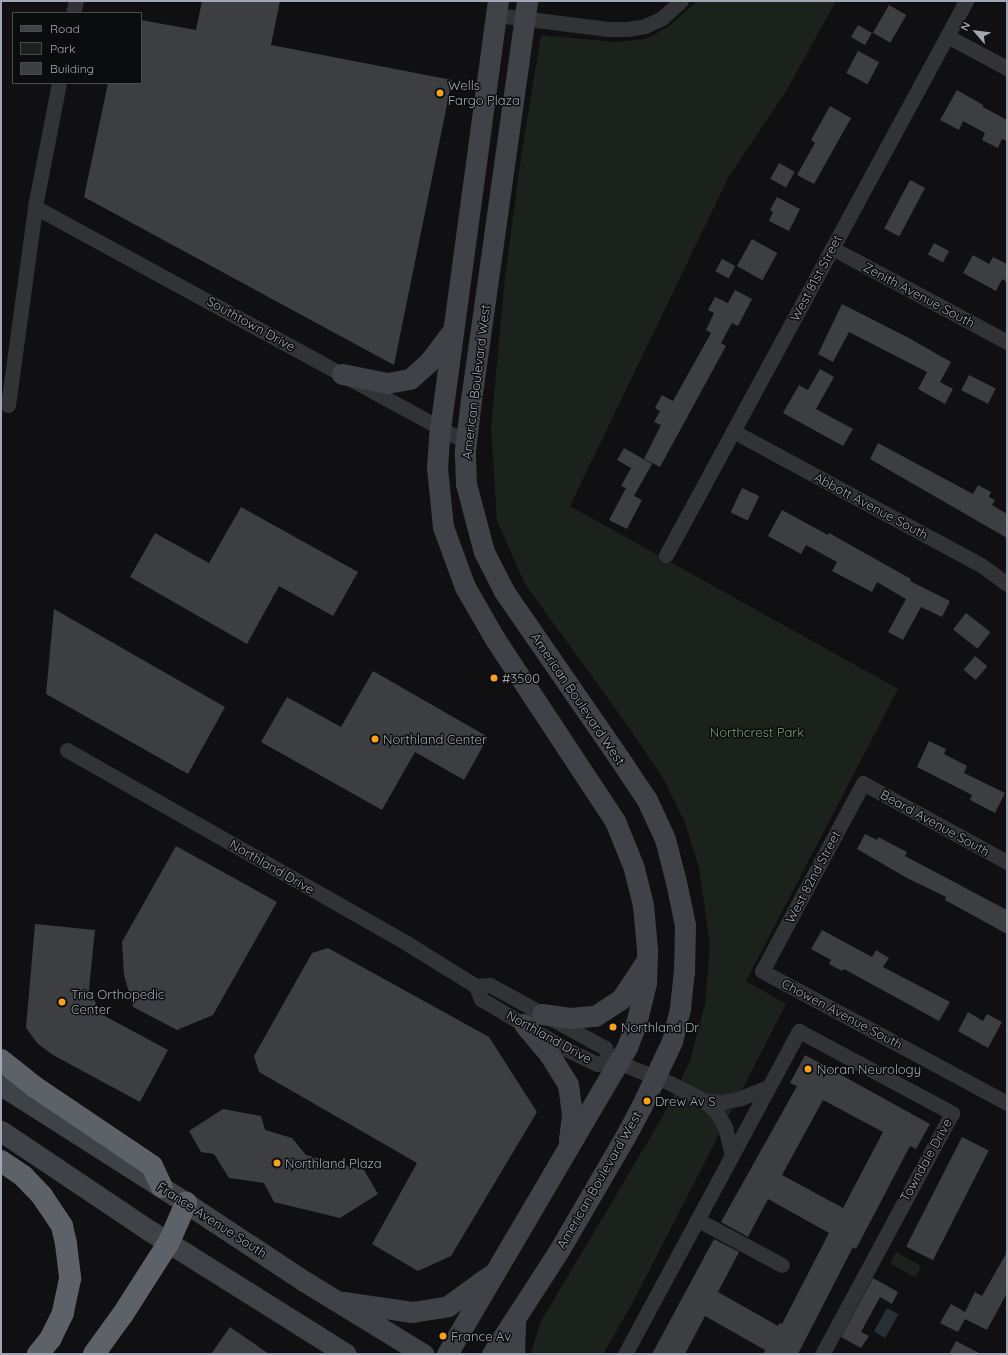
<!DOCTYPE html>
<style>
body{margin:0}
#map{position:relative;width:1008px;height:1355px;overflow:hidden;background:#101012;font-family:Quicksand,sans-serif}
div>[style]{position:absolute}
[style*='--x']{left:calc(var(--x)*1px);top:calc(var(--y)*1px);width:calc(var(--w)*1px);rotate:calc(var(--a)*1deg)}
.green>*{inset:0;background:#1b221b;transform-origin:0 0}
.water>*{inset:0;background:#263036;transform-origin:0 0}
.building>*{inset:0;background:#3c3e42;transform-origin:0 0}
.minor>*{height:15px;margin:-7.5px;padding:0 7.5px;transform-origin:7.5px;border-radius:7.5px;background:#313337}
.secondary>*{height:21px;margin:-10.5px;padding:0 10.5px;transform-origin:10.5px;border-radius:10.5px;background:#3f4247}
.motorway>*{height:22px;margin:-11px;padding:0 11px;transform-origin:11px;border-radius:11px;background:#5d6168}
.dots>*{width:11px;height:11px;translate:-50% -50%;box-sizing:border-box;border:2px solid #0b0c0d;border-radius:50%}
span{translate:-50% -50%;white-space:nowrap;text-align:center;line-height:1.15;-webkit-text-stroke:3px #0b0c0d;paint-order:stroke}
.poi-label{font-size:13px;color:#a1a8b4}
.left{translate:0 -50%;text-align:left}
.street-label{font-size:13px;color:#a1a8b4}
.park-label{font-size:13px;color:#77a076}
.frame{position:absolute;inset:0;border:2px solid #a1a8b4;pointer-events:none}
.legend{position:absolute;left:12px;top:12px;width:130px;height:72px;box-sizing:border-box;background:#0b0c0d;border:1px solid #474a50;margin:0;padding:5px 7px;list-style:none;font-size:12px;color:#a1a8b4}
.legend li{display:flex;align-items:center;gap:8px;height:20px}
.legend b{width:20px;border:1px solid #474a50}
.north{position:absolute;left:956px;top:12px;width:40px;height:40px;-webkit-text-stroke:3px #0b0c0d;paint-order:stroke;rotate:298deg;font-size:11px;font-weight:700;line-height:16px;text-align:center;color:#a1a8b4}
.north::after{content:'';display:block;margin:auto;width:14px;height:18px;background:#a1a8b4;clip-path:polygon(50% 0,100% 100%,50% 72%,0 100%)}
</style>
<div id="map">
<div class="green">
<div style="clip-path:polygon(697px 1px,836px 1px,785px 93px,729px 176px,570px 506px,898px 689px,746px 981px,786px 1004px,632px 1304px,603px 1354px,531px 1354px,540px 1323px,663px 1116px,690px 1061px,705px 1004px,710px 944px,699px 868px,685px 823px,663px 778px,625px 722px,525px 584px,497px 521px,491px 428px,505px 277px,522px 150px,541px 35px,615px 42px,646px 39px,668px 27px)"></div>
<div style="left:896px;top:1252px;width:29px;height:13px;rotate:29deg"></div>
</div>
<div class="water">
<div style="left:887px;top:1308px;width:13px;height:27px;rotate:29deg"></div>
</div>
<div class="building">
<div style="clip-path:polygon(202px 1px,280px 1px,271px 45px,452px 80px,394px 365px,84px 197px,108px 83px,141px 83px,141px 20px,196px 30px)"></div>
<div style="left:889px;top:5px;width:20px;height:32px;rotate:30deg"></div>
<div style="left:858px;top:25px;width:16px;height:14px;rotate:30deg"></div>
<div style="left:858px;top:51px;width:24px;height:25px;rotate:28deg"></div>
<div style="clip-path:polygon(957px 90px,983px 105px,983px 107px,1007px 120px,1007px 141px,1002px 139px,998px 148px,982px 140px,985px 133px,963px 121px,959px 130px,940px 120px)"></div>
<div style="clip-path:polygon(830px 106px,851px 118px,814px 184px,797px 175px,815px 143px,811px 140px)"></div>
<div style="left:779px;top:163px;width:18px;height:18px;rotate:29deg"></div>
<div style="left:910px;top:180px;width:17px;height:55px;rotate:28deg"></div>
<div style="clip-path:polygon(777px 197px,800px 209px,789px 231px,769px 221px,773px 212px,770px 210px)"></div>
<div style="left:752px;top:239px;width:29px;height:31px;rotate:29deg"></div>
<div style="left:934px;top:243px;width:17px;height:13px;rotate:28deg"></div>
<div style="clip-path:polygon(973px 255px,989px 264px,993px 257px,1007px 264px,1007px 282px,1002px 279px,996px 291px,963px 273px)"></div>
<div style="left:722px;top:259px;width:15px;height:14px;rotate:28deg"></div>
<div style="clip-path:polygon(735px 290px,752px 299px,738px 326px,732px 323px,721px 343px,726px 346px,660px 467px,644px 459px,661px 425px,654px 422px,660px 411px,655px 408px,662px 395px,673px 401px,711px 333px,706px 330px,714px 313px,708px 310px,715px 297px,728px 303px)"></div>
<div style="clip-path:polygon(842px 304px,907px 337px,951px 362px,940px 382px,953px 389px,945px 404px,918px 389px,927px 372px,849px 332px,833px 362px,818px 354px)"></div>
<div style="clip-path:polygon(820px 369px,834px 377px,816px 409px,853px 429px,843px 446px,783px 413px,799px 385px,808px 390px)"></div>
<div style="left:969px;top:375px;width:30px;height:17px;rotate:27deg"></div>
<div style="clip-path:polygon(878px 443px,973px 494px,978px 485px,991px 492px,989px 497px,995px 500px,992px 505px,1007px 514px,1007px 538px,870px 459px)"></div>
<div style="clip-path:polygon(624px 448px,652px 464px,634px 496px,642px 500px,627px 529px,609px 520px,626px 488px,621px 486px,631px 468px,617px 460px)"></div>
<div style="left:742px;top:488px;width:19px;height:27px;rotate:25deg"></div>
<div style="clip-path:polygon(241px 507px,358px 572px,333px 616px,279px 586px,247px 644px,130px 577px,155px 533px,209px 563px)"></div>
<div style="clip-path:polygon(782px 510px,828px 535px,829px 533px,911px 579px,910px 581px,950px 601px,942px 617px,921px 607px,903px 640px,888px 632px,906px 599px,877px 582px,872px 592px,832px 571px,837px 562px,806px 545px,801px 554px,768px 536px)"></div>
<div style="clip-path:polygon(54px 609px,225px 707px,188px 774px,46px 694px)"></div>
<div style="left:966px;top:613px;width:31px;height:21px;rotate:38deg"></div>
<div style="left:975px;top:656px;width:16px;height:18px;rotate:40deg"></div>
<div style="clip-path:polygon(373px 671px,488px 737px,464px 780px,415px 752px,382px 810px,261px 742px,287px 697px,341px 727px)"></div>
<div style="clip-path:polygon(929px 741px,946px 749px,944px 754px,967px 766px,964px 773px,1005px 793px,995px 813px,970px 800px,972px 795px,917px 767px)"></div>
<div style="clip-path:polygon(865px 834px,877px 840px,878px 837px,907px 852px,905px 856px,1007px 910px,1007px 934px,945px 900px,946px 897px,907px 878px,857px 849px)"></div>
<div style="clip-path:polygon(176px 846px,277px 902px,213px 1015px,177px 1030px,133px 1007px,124px 975px,122px 942px)"></div>
<div style="clip-path:polygon(35px 924px,95px 930px,89px 989px,101px 1014px,168px 1050px,140px 1102px,53px 1055px,38px 1044px,26px 1028px)"></div>
<div style="clip-path:polygon(822px 930px,872px 957px,876px 950px,889px 958px,883px 967px,950px 1002px,939px 1021px,844px 969px,842px 971px,829px 964px,831px 960px,811px 949px)"></div>
<div style="clip-path:polygon(328px 948px,489px 1037px,537px 1112px,451px 1256px,418px 1271px,372px 1244px,417px 1163px,259px 1072px,254px 1056px,312px 953px)"></div>
<div style="clip-path:polygon(968px 1012px,983px 1021px,987px 1014px,1002px 1022px,988px 1048px,958px 1031px)"></div>
<div style="clip-path:polygon(evenodd,805px 1055px,930px 1124px,916px 1149px,910px 1146px,856px 1249px,853px 1247px,798px 1354px,763px 1354px,765px 1350px,705px 1316px,685px 1354px,652px 1354px,714px 1239px,739px 1252px,718px 1292px,778px 1326px,779px 1323px,782px 1324px,829px 1233px,768px 1199px,748px 1237px,721px 1222px,797px 1086px,790px 1083px,805px 1055px,823px 1100px,883px 1132px,843px 1208px,782px 1175px,823px 1100px)"></div>
<div style="clip-path:polygon(223px 1109px,261px 1116px,265px 1130px,292px 1138px,306px 1155px,364px 1170px,378px 1194px,340px 1218px,274px 1202px,264px 1183px,229px 1178px,214px 1154px,201px 1152px,189px 1131px)"></div>
<div style="left:962px;top:1137px;width:30px;height:123px;rotate:27deg"></div>
<div style="clip-path:polygon(1007px 1252px,1007px 1293px,987px 1330px,965px 1319px,958px 1332px,940px 1323px,951px 1304px,965px 1312px,975px 1292px,982px 1296px)"></div>
<div style="clip-path:polygon(873px 1278px,898px 1292px,892px 1304px,880px 1297px,861px 1332px,869px 1336px,861px 1348px,841px 1337px)"></div>
<div style="clip-path:polygon(230px 1327px,269px 1354px,211px 1354px)"></div>
<div style="clip-path:polygon(956px 1341px,981px 1354px,949px 1354px)"></div>
</div>
<div class="minor">
<div style="--x:73;--y:13;--w:12;--a:-76"></div>
<div style="--x:496;--y:15;--w:113;--a:7.1"></div>
<div style="--x:608;--y:29;--w:19;--a:0"></div>
<div style="--x:627;--y:29;--w:18;--a:-9"></div>
<div style="--x:645;--y:26;--w:19;--a:-25"></div>
<div style="--x:662;--y:18;--w:25;--a:-42"></div>
<div style="--x:947;--y:36;--w:68;--a:28.1"></div>
<div style="--x:59;--y:83;--w:126;--a:101"></div>
<div style="--x:35;--y:207;--w:491;--a:28.6"></div>
<div style="--x:832;--y:248;--w:199;--a:28.2"></div>
<div style="--x:8;--y:405;--w:200;--a:-82.2"></div>
<div style="--x:733;--y:431;--w:282;--a:28.4"></div>
<div style="--x:981;--y:565;--w:32;--a:36"></div>
<div style="--x:666;--y:555;--w:630;--a:-61.56"></div>
<div style="--x:67;--y:750;--w:392;--a:29.6"></div>
<div style="--x:408;--y:944;--w:80;--a:31.7"></div>
<div style="--x:476;--y:986;--w:14;--a:-4"></div>
<div style="--x:490;--y:985;--w:131;--a:28.7"></div>
<div style="--x:605;--y:1048;--w:12;--a:66"></div>
<div style="--x:610;--y:1059;--w:65;--a:21.8"></div>
<div style="--x:670;--y:1083;--w:39;--a:27"></div>
<div style="--x:705;--y:1101;--w:17;--a:45"></div>
<div style="--x:717;--y:1113;--w:16;--a:60"></div>
<div style="--x:725;--y:1127;--w:29;--a:76"></div>
<div style="--x:1007;--y:862;--w:164;--a:-151.3"></div>
<div style="--x:863;--y:783;--w:213;--a:118.2"></div>
<div style="--x:762;--y:971;--w:278;--a:28.3"></div>
<div style="--x:476;--y:986;--w:14;--a:69"></div>
<div style="--x:481;--y:999;--w:94;--a:30.7"></div>
<div style="--x:562;--y:1047;--w:39;--a:26"></div>
<div style="--x:597;--y:1064;--w:14;--a:-21"></div>
<div style="--x:705;--y:1101;--w:17;--a:3"></div>
<div style="--x:722;--y:1102;--w:19;--a:-12"></div>
<div style="--x:741;--y:1098;--w:29;--a:-22"></div>
<div style="--x:698;--y:1220;--w:95;--a:28.2"></div>
<div style="--x:625;--y:1354;--w:367;--a:-61.7"></div>
<div style="--x:799;--y:1031;--w:174;--a:28.2"></div>
<div style="--x:952;--y:1113;--w:274;--a:118.3"></div>
</div>
<div class="secondary">
<div style="--x:342;--y:374;--w:46;--a:11.3"></div>
<div style="--x:387;--y:383;--w:23;--a:-10"></div>
<div style="--x:410;--y:379;--w:25;--a:-42"></div>
<div style="--x:429;--y:362;--w:40;--a:-53"></div>
<div style="--x:542;--y:1014;--w:28;--a:8"></div>
<div style="--x:570;--y:1018;--w:25;--a:-5"></div>
<div style="--x:595;--y:1016;--w:31;--a:-33"></div>
<div style="--x:621;--y:999;--w:43;--a:-56.3"></div>
<div style="--x:524;--y:1024;--w:39;--a:50"></div>
<div style="--x:549;--y:1054;--w:36;--a:58"></div>
<div style="--x:568;--y:1085;--w:30;--a:82"></div>
<div style="--x:572;--y:1115;--w:26;--a:97"></div>
<div style="--x:1;--y:1085;--w:219;--a:32.5"></div>
<div style="--x:186;--y:1203;--w:141;--a:33.5"></div>
<div style="--x:304;--y:1281;--w:140;--a:31.5"></div>
<div style="--x:1;--y:1131;--w:179;--a:33.9"></div>
<div style="--x:150;--y:1231;--w:231;--a:32.1"></div>
<div style="--x:343;--y:1302;--w:70;--a:8.2"></div>
<div style="--x:412;--y:1312;--w:36;--a:-9"></div>
<div style="--x:448;--y:1306;--w:51;--a:-36.2"></div>
<div style="--x:447;--y:1354;--w:356;--a:-59.6"></div>
<div style="--x:627;--y:1047;--w:25;--a:-69"></div>
<div style="--x:636;--y:1024;--w:42;--a:-76.3"></div>
<div style="--x:646;--y:983;--w:34;--a:-88"></div>
<div style="--x:647;--y:949;--w:44;--a:-95.2"></div>
<div style="--x:643;--y:905;--w:38;--a:-104"></div>
<div style="--x:634;--y:868;--w:51;--a:-112"></div>
<div style="--x:615;--y:821;--w:218;--a:-123.4"></div>
<div style="--x:495;--y:639;--w:60;--a:-120"></div>
<div style="--x:465;--y:587;--w:64;--a:-110.1"></div>
<div style="--x:443;--y:527;--w:59;--a:-95.8"></div>
<div style="--x:437;--y:468;--w:39;--a:-86"></div>
<div style="--x:440;--y:429;--w:432;--a:-82.3"></div>
<div style="--x:492;--y:1354;--w:121;--a:-57.1"></div>
<div style="--x:558;--y:1252;--w:133;--a:-59.8"></div>
<div style="--x:625;--y:1137;--w:36;--a:-62"></div>
<div style="--x:642;--y:1105;--w:71;--a:-64.9"></div>
<div style="--x:672;--y:1041;--w:34;--a:-76"></div>
<div style="--x:680;--y:1008;--w:36;--a:-84"></div>
<div style="--x:684;--y:972;--w:47;--a:-88.8"></div>
<div style="--x:685;--y:925;--w:44;--a:-101.8"></div>
<div style="--x:676;--y:882;--w:44;--a:-104.3"></div>
<div style="--x:665;--y:839;--w:43;--a:-114.8"></div>
<div style="--x:647;--y:800;--w:50;--a:-123.7"></div>
<div style="--x:619;--y:758;--w:203;--a:-124.6"></div>
<div style="--x:504;--y:591;--w:44;--a:-117.1"></div>
<div style="--x:484;--y:552;--w:70;--a:-104.8"></div>
<div style="--x:466;--y:484;--w:34;--a:-92"></div>
<div style="--x:465;--y:450;--w:50;--a:-83.2"></div>
<div style="--x:471;--y:400;--w:403;--a:-82"></div>
<div style="--x:514;--y:1354;--w:34;--a:-88"></div>
</div>
<div class="motorway">
<div style="--x:1;--y:1060;--w:43;--a:38.5"></div>
<div style="--x:35;--y:1087;--w:141;--a:34"></div>
<div style="--x:152;--y:1166;--w:23;--a:65"></div>
<div style="--x:1;--y:1161;--w:27;--a:34"></div>
<div style="--x:23;--y:1176;--w:28;--a:46"></div>
<div style="--x:42;--y:1196;--w:36;--a:56"></div>
<div style="--x:62;--y:1226;--w:18;--a:77"></div>
<div style="--x:66;--y:1244;--w:35;--a:83"></div>
<div style="--x:70;--y:1279;--w:35;--a:102"></div>
<div style="--x:63;--y:1313;--w:28;--a:116"></div>
<div style="--x:51;--y:1338;--w:21;--a:129"></div>
<div style="--x:94;--y:1354;--w:49;--a:-54.1"></div>
<div style="--x:123;--y:1314;--w:85;--a:-57.4"></div>
<div style="--x:169;--y:1242;--w:43;--a:-66.4"></div>
</div>
<div class="dots">
<div style="left:440px;top:93px;background:#faa020"></div>
<div style="left:494px;top:678px;background:#faa020"></div>
<div style="left:375px;top:739px;background:#faa020"></div>
<div style="left:62px;top:1002px;background:#faa020"></div>
<div style="left:613px;top:1027px;background:#faa020"></div>
<div style="left:808px;top:1069px;background:#faa020"></div>
<div style="left:647px;top:1101px;background:#faa020"></div>
<div style="left:277px;top:1163px;background:#faa020"></div>
<div style="left:443px;top:1336px;background:#faa020"></div>
</div>
<div class="poi-label">
<span class="left" style="left:448px;top:93px">Wells<br>Fargo Plaza</span>
<span class="left" style="left:502px;top:678px">#3500</span>
<span class="left" style="left:383px;top:739px">Northland Center</span>
<span class="left" style="left:71px;top:1002px">Tria Orthopedic<br>Center</span>
<span class="left" style="left:621px;top:1027px">Northland Dr</span>
<span class="left" style="left:817px;top:1069px">Noran Neurology</span>
<span class="left" style="left:655px;top:1101px">Drew Av S</span>
<span class="left" style="left:285px;top:1163px">Northland Plaza</span>
<span class="left" style="left:451px;top:1336px">France Av</span>
</div>
<div class="street-label">
<span style="left:816px;top:278px;rotate:-62deg">West 81st Street</span>
<span style="left:919px;top:295px;rotate:28deg">Zenith Avenue South</span>
<span style="left:251px;top:324px;rotate:29deg">Southtown Drive</span>
<span style="left:476px;top:382px;rotate:-83deg">American Boulevard West</span>
<span style="left:871px;top:506px;rotate:28deg">Abbott Avenue South</span>
<span style="left:578px;top:699px;rotate:56deg">American Boulevard West</span>
<span style="left:935px;top:823px;rotate:29deg">Beard Avenue South</span>
<span style="left:272px;top:867px;rotate:30deg">Northland Drive</span>
<span style="left:813px;top:877px;rotate:-62deg">West 82nd Street</span>
<span style="left:842px;top:1014px;rotate:28deg">Chowen Avenue South</span>
<span style="left:549px;top:1037px;rotate:29deg">Northland Drive</span>
<span style="left:926px;top:1160px;rotate:-61deg">Towndale Drive</span>
<span style="left:599px;top:1180px;rotate:-60deg">American Boulevard West</span>
<span style="left:212px;top:1220px;rotate:33deg">France Avenue South</span>
</div>
<div class="park-label">
<span style="left:757px;top:732px">Northcrest Park</span>
</div>
<div class="frame"></div>
<ul class="legend">
<li><b style="height:5px;background:#3f4247"></b>Road</li>
<li><b style="height:11px;background:#1b221b"></b>Park</li>
<li><b style="height:11px;background:#3c3e42"></b>Building</li>
</ul>
<div class="north">N</div>
</div>
